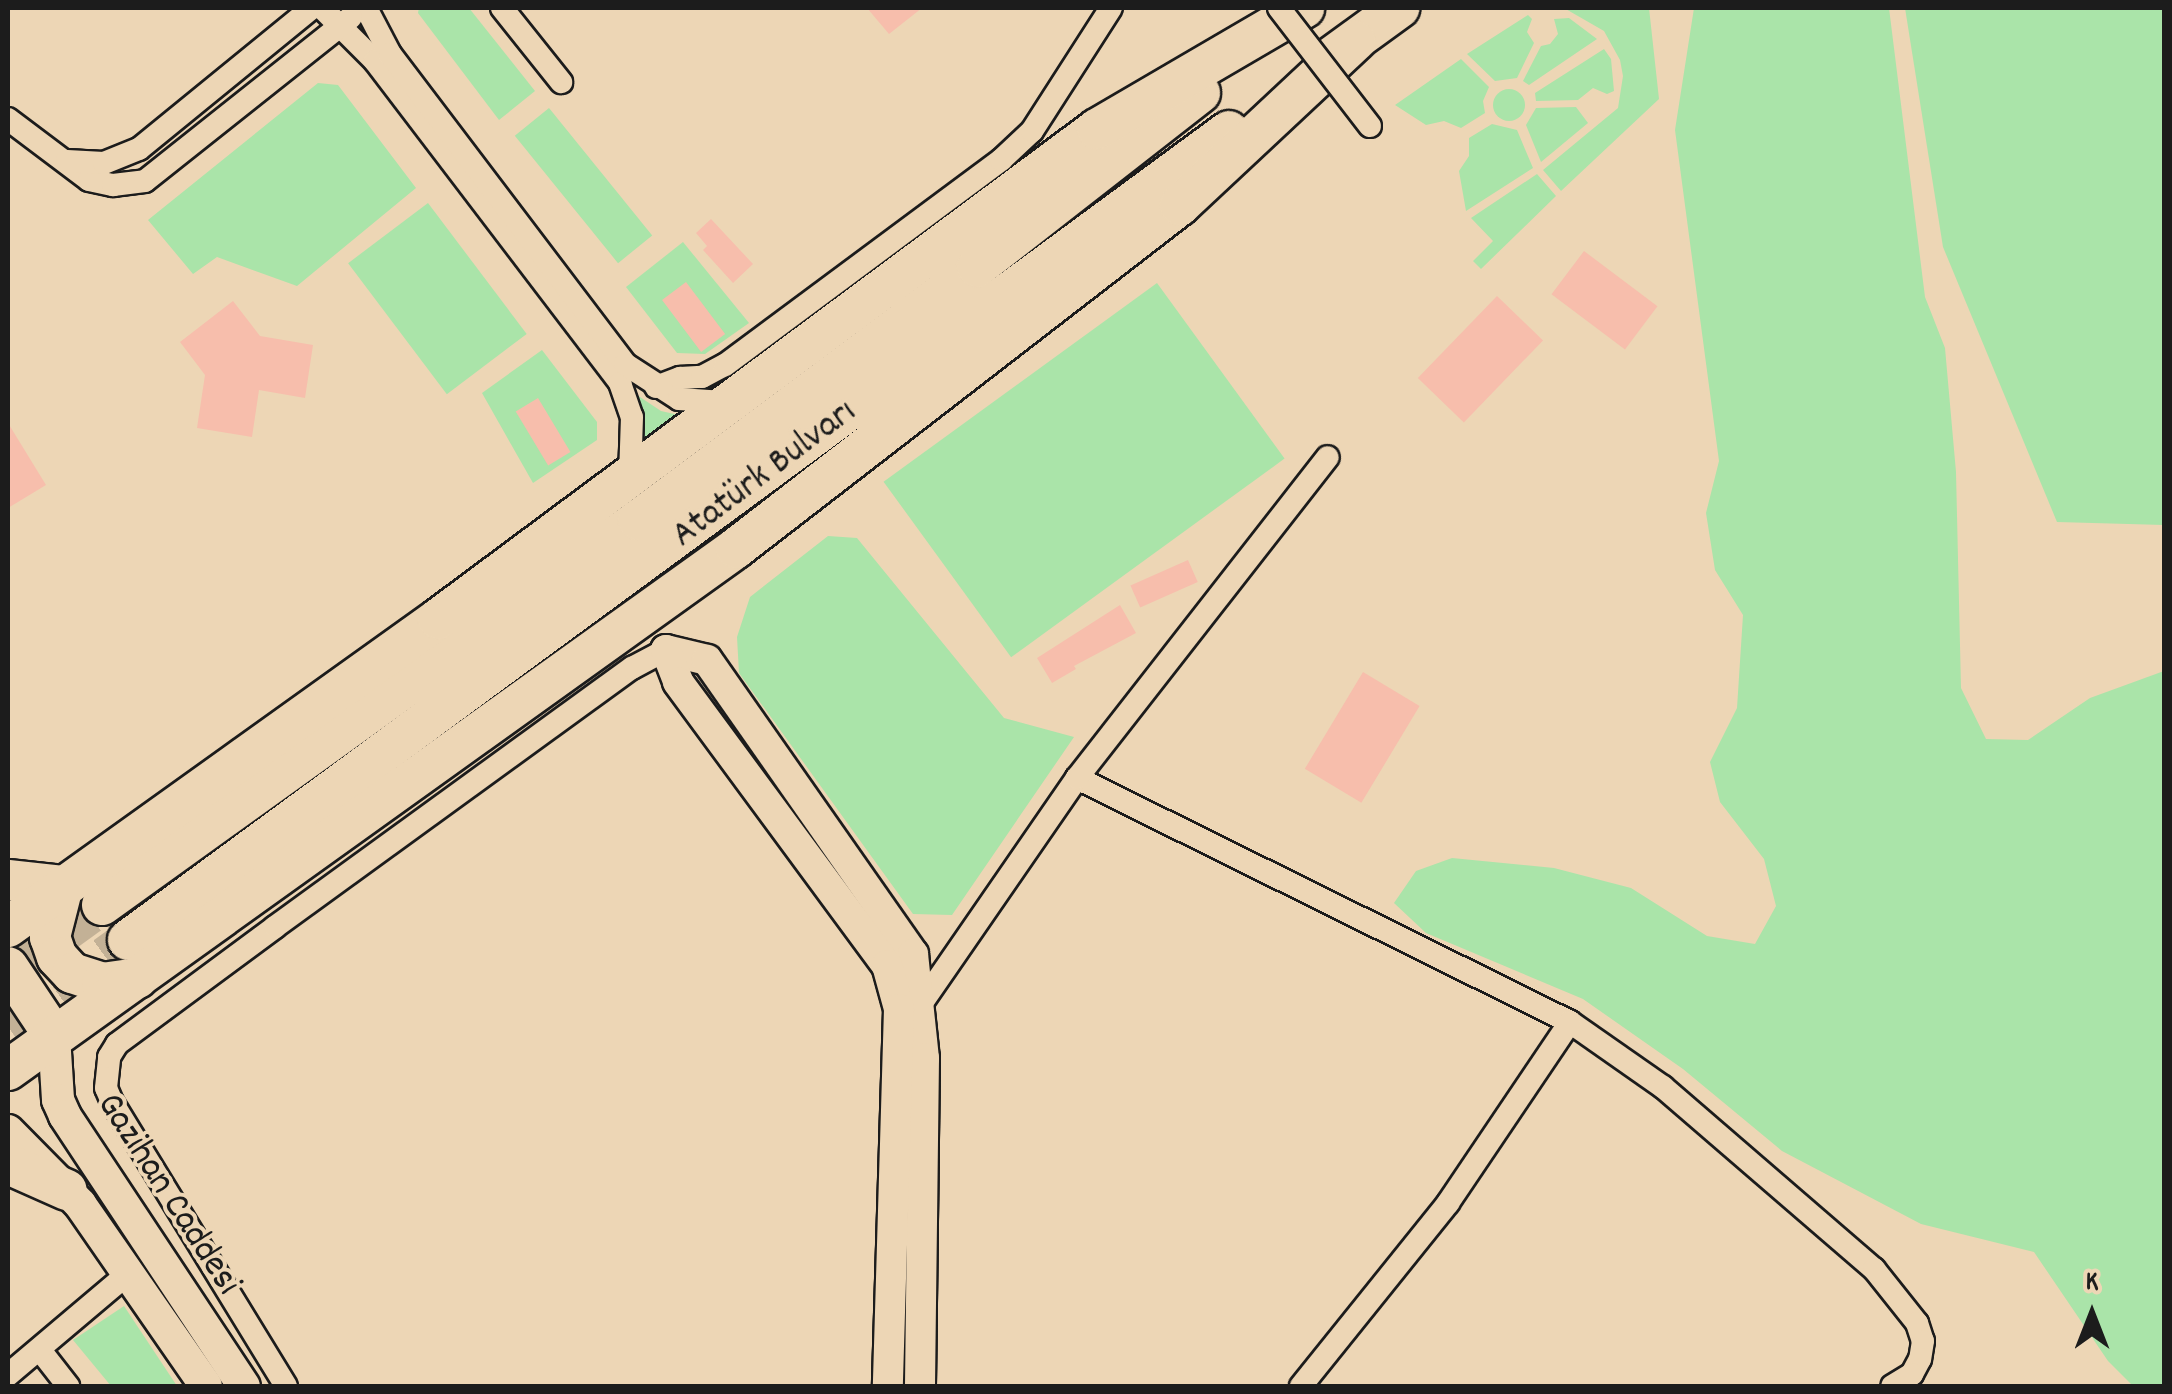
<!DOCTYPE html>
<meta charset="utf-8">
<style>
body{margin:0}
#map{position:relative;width:2172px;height:1394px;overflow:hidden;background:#edd6b5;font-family:Dekko,sans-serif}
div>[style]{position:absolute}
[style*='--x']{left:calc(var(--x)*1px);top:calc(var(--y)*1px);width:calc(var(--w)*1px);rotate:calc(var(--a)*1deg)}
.green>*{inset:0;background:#aae4a9;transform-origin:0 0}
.round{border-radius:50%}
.building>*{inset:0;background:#f7beac;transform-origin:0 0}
.trunk-tunnel>*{height:40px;margin-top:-20px;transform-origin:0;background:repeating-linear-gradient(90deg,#c3b196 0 40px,transparent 0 60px)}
.roads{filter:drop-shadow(2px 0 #1c1c1c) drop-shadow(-2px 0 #1c1c1c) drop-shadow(0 2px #1c1c1c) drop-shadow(0 -2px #1c1c1c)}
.minor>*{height:22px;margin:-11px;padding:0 11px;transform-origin:11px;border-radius:11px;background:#edd6b5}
.tertiary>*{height:30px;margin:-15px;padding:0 15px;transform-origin:15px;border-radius:15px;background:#edd6b5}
.secondary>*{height:32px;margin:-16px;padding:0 16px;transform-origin:16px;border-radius:16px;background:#edd6b5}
.trunk>*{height:40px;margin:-20px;padding:0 20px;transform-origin:20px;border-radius:20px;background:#edd6b5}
.bridges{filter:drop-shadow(2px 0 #1c1c1c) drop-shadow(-2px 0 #1c1c1c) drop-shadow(0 2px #1c1c1c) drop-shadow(0 -2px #1c1c1c)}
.minor-bridge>*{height:22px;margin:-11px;padding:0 11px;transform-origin:11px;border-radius:11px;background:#edd6b5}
span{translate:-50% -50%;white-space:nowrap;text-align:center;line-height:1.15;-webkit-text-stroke:8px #edd6b5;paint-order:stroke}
.street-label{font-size:38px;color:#1c1c1c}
.frame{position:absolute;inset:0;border:10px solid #1c1c1c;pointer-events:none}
.north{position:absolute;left:2042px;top:1264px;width:100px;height:100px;-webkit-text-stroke:8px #edd6b5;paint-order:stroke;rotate:0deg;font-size:28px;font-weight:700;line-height:40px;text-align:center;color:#1c1c1c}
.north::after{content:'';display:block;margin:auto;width:35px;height:45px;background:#1c1c1c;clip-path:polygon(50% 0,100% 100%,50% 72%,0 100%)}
</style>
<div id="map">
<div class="green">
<div style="clip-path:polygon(419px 8px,469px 8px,535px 91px,499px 120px,418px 13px)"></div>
<div style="clip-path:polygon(1564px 8px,1649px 8px,1659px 99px,1561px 191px,1543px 170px,1618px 108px,1623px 76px,1620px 60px,1604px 31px)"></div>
<div style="clip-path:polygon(1694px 8px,1889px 8px,1925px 297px,1945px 348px,1956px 472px,1961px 688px,1986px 739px,2028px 740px,2090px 698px,2164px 671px,2164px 1386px,2133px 1386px,2108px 1361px,2034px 1252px,1921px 1224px,1782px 1151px,1683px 1069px,1583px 999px,1426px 933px,1394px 903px,1416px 871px,1452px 858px,1554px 868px,1631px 888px,1707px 936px,1755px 944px,1776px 906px,1764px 859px,1720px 802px,1710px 762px,1737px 708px,1743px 615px,1715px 570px,1706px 513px,1719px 461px,1675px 130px)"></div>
<div style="clip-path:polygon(1905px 8px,2164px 8px,2164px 525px,2057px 522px,1943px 247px)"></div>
<div style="clip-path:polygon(1528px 15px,1532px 19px,1527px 32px,1534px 43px,1517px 78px,1495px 81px,1467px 54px)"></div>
<div style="clip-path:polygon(1569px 18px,1597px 39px,1529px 85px,1523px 81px,1541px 46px,1550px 44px,1558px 34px,1554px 19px)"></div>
<div style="clip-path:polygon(1604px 49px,1611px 59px,1614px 91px,1607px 94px,1593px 88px,1578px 100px,1536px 101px,1535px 93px)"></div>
<div style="clip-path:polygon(1461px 59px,1489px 87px,1483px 101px,1485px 113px,1461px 128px,1444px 121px,1426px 125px,1395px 105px)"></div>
<div style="clip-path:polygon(318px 83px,338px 85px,416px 188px,297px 286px,217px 257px,193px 274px,148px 220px)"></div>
<div class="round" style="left:1493px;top:89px;width:32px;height:32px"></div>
<div style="clip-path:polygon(1576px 107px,1588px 123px,1541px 162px,1526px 125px,1536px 108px)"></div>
<div style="left:549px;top:108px;width:164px;height:44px;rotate:51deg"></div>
<div style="clip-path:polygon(1492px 124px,1517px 130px,1533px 168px,1466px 211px,1459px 171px,1469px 156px,1469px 138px)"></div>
<div style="clip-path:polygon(1537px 174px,1556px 196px,1481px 269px,1473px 261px,1493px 241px,1471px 218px)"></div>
<div style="left:428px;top:203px;width:164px;height:100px;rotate:53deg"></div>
<div style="clip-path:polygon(683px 242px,749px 323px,705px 354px,677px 353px,626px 287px)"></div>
<div style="left:1157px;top:283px;width:217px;height:338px;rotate:54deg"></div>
<div style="clip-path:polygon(542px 350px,597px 422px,597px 440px,533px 483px,482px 393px)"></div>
<div style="clip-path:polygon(637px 395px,661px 411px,692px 418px,644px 452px,644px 421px)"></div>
<div style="clip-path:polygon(828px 536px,857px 538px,1004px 718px,1074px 737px,952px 915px,913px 914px,739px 673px,737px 637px,750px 597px)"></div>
<div style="clip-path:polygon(124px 1306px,177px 1386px,111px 1386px,73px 1340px)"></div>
</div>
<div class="building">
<div style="clip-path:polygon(867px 8px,922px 8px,889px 34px)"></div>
<div style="clip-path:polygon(711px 219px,753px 264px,733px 283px,703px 250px,707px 246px,696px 233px)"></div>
<div style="left:1584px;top:251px;width:92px;height:54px;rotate:37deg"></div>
<div style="left:686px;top:282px;width:65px;height:30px;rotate:53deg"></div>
<div style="left:1497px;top:296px;width:64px;height:114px;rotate:44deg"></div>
<div style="clip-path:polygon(233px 301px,260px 336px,313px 345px,305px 398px,259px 390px,252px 437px,197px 428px,205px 375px,180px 342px)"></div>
<div style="left:538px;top:398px;width:63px;height:26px;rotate:59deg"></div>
<div style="clip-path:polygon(8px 423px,46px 485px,8px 508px)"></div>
<div style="left:1188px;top:560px;width:24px;height:63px;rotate:66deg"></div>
<div style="clip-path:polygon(1120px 605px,1136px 633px,1074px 666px,1076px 669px,1052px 683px,1037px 658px)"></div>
<div style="left:1363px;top:672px;width:66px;height:113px;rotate:31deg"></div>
</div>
<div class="trunk-tunnel">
<div style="--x:8;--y:973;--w:116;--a:-35.9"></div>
<div style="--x:8;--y:1027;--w:148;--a:-35.9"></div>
</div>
<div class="roads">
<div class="minor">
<div style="--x:322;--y:8;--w:75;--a:45"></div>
<div style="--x:375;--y:61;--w:405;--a:52.7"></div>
<div style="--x:620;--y:383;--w:36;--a:71"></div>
<div style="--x:632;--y:417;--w:60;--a:91.9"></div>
<div style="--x:366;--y:8;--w:52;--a:62.4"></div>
<div style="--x:390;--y:54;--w:389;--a:52.8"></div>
<div style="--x:625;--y:364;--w:64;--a:32.9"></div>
<div style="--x:679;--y:399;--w:45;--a:3.8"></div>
<div style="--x:502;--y:8;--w:95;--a:51.4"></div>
<div style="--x:8;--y:119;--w:101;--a:37"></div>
<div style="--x:89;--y:180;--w:25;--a:12"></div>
<div style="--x:113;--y:185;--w:32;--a:-7"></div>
<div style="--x:145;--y:181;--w:263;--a:-38.5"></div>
<div style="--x:67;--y:161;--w:37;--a:3"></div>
<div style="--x:104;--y:163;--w:38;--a:-22"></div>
<div style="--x:139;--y:149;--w:223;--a:-39.2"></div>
<div style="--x:656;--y:387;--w:26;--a:-21"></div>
<div style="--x:680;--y:378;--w:22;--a:-3"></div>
<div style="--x:702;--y:377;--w:26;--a:-28"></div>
<div style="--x:725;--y:365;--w:344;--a:-36.6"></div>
<div style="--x:1001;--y:160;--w:42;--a:-43.1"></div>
<div style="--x:1032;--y:131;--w:146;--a:-57.3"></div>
<div style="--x:1077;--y:778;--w:550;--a:26.33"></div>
<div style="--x:1570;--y:1022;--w:113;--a:35"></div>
<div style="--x:1663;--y:1087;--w:279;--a:40.8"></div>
<div style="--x:1874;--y:1269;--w:69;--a:51.5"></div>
<div style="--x:1917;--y:1323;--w:19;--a:72"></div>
<div style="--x:1923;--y:1341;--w:18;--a:99"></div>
<div style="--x:1920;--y:1359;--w:17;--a:118"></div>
<div style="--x:1912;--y:1374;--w:23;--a:149"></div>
<div style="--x:913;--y:1008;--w:6;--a:-9"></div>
<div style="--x:919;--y:1007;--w:278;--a:-55.4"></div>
<div style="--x:1077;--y:778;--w:407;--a:-52"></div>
<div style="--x:40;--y:1350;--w:46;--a:52.1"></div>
<div style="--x:8;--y:1375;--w:160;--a:-40.2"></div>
<div style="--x:286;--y:1386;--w:333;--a:-121.5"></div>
<div style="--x:112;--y:1102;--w:15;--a:-113"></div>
<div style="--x:106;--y:1088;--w:31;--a:-84"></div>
<div style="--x:109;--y:1057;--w:15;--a:-58"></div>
<div style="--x:117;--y:1044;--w:197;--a:-36.5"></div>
<div style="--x:275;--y:927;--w:441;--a:-36"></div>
<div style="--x:632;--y:668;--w:38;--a:-28"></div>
<div style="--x:1301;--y:1386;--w:235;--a:-51.2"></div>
<div style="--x:1448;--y:1203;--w:218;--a:-56"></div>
</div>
<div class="tertiary">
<div style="--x:666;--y:650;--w:42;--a:13.7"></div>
<div style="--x:707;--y:660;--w:359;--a:55"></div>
<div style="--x:913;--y:954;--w:105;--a:84"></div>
<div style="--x:924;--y:1058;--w:328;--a:90.7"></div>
<div style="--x:666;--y:650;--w:34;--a:69"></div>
<div style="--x:678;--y:682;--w:352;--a:53.6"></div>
<div style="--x:887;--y:965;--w:46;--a:74.7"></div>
<div style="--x:899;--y:1009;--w:377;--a:91.7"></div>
</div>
<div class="secondary">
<div style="--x:54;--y:1036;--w:64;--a:86.4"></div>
<div style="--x:58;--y:1100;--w:17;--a:66"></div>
<div style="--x:65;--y:1116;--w:324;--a:56.5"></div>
<div style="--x:8;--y:1131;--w:103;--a:45.4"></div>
<div style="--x:80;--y:1204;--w:221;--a:55.3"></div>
</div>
<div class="trunk">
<div style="--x:1333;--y:56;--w:82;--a:-36"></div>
<div style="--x:8;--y:880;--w:55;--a:6.2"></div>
<div style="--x:63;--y:886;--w:53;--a:104.3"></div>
<div style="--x:50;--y:937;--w:21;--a:71"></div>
<div style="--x:57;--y:957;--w:22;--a:47"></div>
<div style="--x:72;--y:973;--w:32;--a:18"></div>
<div style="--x:102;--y:983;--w:36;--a:-8"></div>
<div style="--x:102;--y:905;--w:660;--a:-35.69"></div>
<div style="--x:638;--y:520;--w:423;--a:-36.7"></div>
<div style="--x:977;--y:267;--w:283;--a:-38"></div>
<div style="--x:8;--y:927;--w:529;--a:-35.61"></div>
<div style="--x:438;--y:619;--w:821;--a:-36.63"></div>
<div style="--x:1097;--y:129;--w:240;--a:-30.3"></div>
<div style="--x:128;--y:940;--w:1366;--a:-36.31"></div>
<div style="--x:8;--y:967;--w:83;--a:56.3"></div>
<div style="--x:8;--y:1070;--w:896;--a:-35.64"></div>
<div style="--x:736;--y:548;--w:561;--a:-37.69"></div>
<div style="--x:1180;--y:205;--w:240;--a:-43.1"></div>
<div style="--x:8;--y:1164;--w:64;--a:23.8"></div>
</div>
</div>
<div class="bridges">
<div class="minor-bridge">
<div style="--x:1279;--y:8;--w:149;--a:52.4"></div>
</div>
</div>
<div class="street-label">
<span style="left:765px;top:475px;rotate:-37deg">Atatürk Bulvarı</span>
<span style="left:167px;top:1195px;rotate:57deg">Gazihan Caddesi</span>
</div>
<div class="frame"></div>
<div class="north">K</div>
</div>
